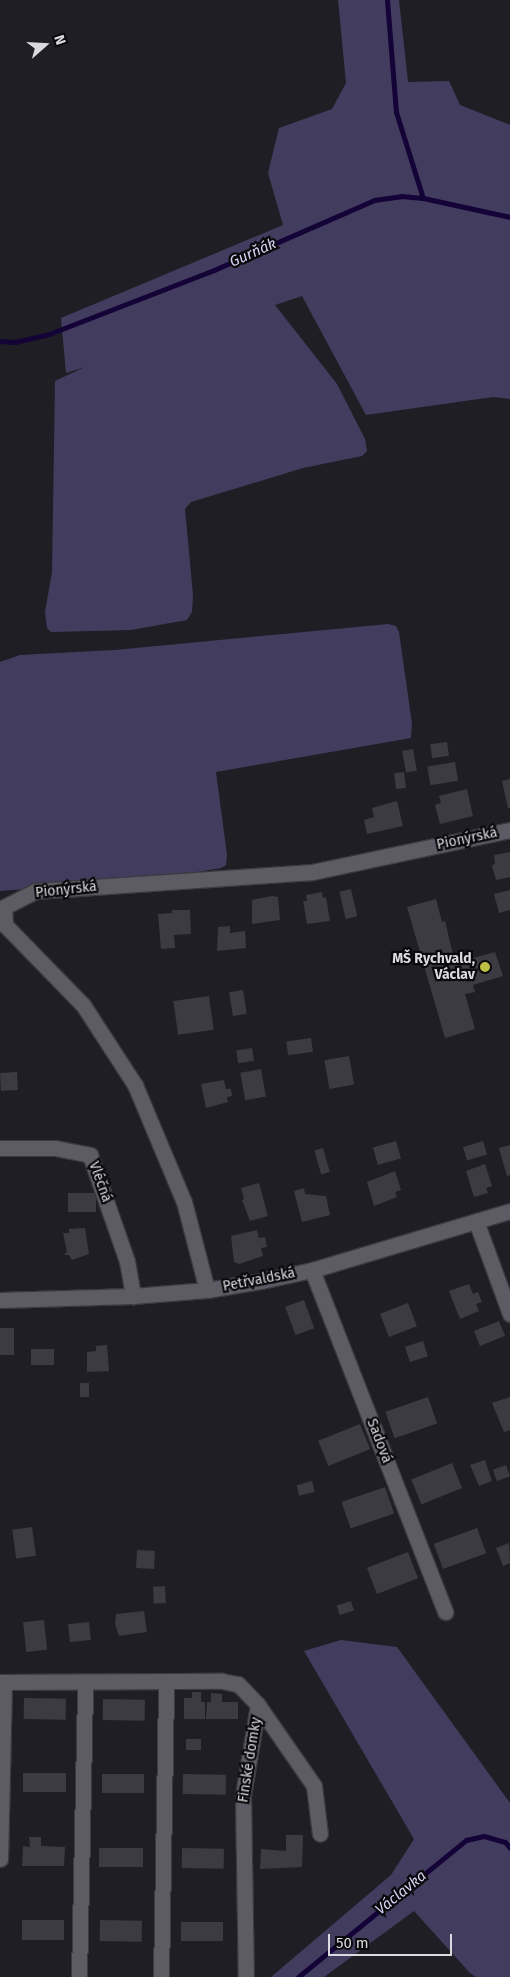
<!DOCTYPE html>
<meta charset="utf-8">
<style>
body{margin:0}
#map{position:relative;width:510px;height:1977px;overflow:hidden;background:#1f1e25;font-family:"Fira Sans",sans-serif}
div>[style]{position:absolute}
[style*='--x']{left:calc(var(--x)*1px);top:calc(var(--y)*1px);width:calc(var(--w)*1px);rotate:calc(var(--a)*1deg)}
.green>*{inset:0;background:#423d5f}
.stream>*{height:5px;margin:-2.5px;padding:0 2.5px;transform-origin:2.5px;border-radius:2.5px;background:#140336}
.building>*{inset:0;background:#3c3b42;transform-origin:0 0}
.roads{filter:drop-shadow(1px 0 #3b3a40) drop-shadow(-1px 0 #3b3a40) drop-shadow(0 1px #3b3a40) drop-shadow(0 -1px #3b3a40)}
.minor>*{height:15px;margin:-7.5px;padding:0 7.5px;transform-origin:7.5px;border-radius:7.5px;background:#5d5c64}
.dots>*{width:14px;height:14px;translate:-50% -50%;box-sizing:border-box;border:2px solid #09090c;border-radius:50%}
span{translate:-50% -50%;white-space:nowrap;text-align:center;line-height:1.15;-webkit-text-stroke:4.5px #09090c;paint-order:stroke}
.street-label{font-size:14px;color:#dad9de}
.poi-label{font-size:14px;color:#dad9de;font-weight:700}
.right{translate:-100% -50%;text-align:right}
.water-label{font-size:15px;color:#d6d2f5;font-style:italic}
.north{position:absolute;left:20px;top:20px;width:50px;height:50px;-webkit-text-stroke:4px #09090c;paint-order:stroke;rotate:71deg;font-size:14px;font-weight:700;line-height:20px;text-align:center;color:#dad9de}
.north::after{content:'';display:block;margin:auto;width:18px;height:22px;background:#dad9de;clip-path:polygon(50% 0,100% 100%,50% 72%,0 100%)}
.scale{position:absolute;left:328px;top:1934px;width:124px;height:22px;box-sizing:border-box;border:2px solid #dad9de;border-top:0;padding-left:6px;font-size:15px;line-height:18px;white-space:nowrap;color:#dad9de;-webkit-text-stroke:4px #09090c;paint-order:stroke}
</style>
<div id="map">
<div class="green">
<div style="clip-path:polygon(338px 0,399px 0,408px 82px,449px 81px,460px 105px,510px 125px,510px 399px,493px 397px,366px 415px,302px 296px,275px 305px,337px 384px,365px 439px,367px 451px,362px 456px,303px 468px,191px 502px,185px 509px,193px 595px,192px 612px,187px 620px,131px 630px,51px 632px,47px 628px,45px 612px,52px 572px,55px 381px,85px 367px,66px 373px,61px 318px,283px 225px,268px 173px,279px 128px,332px 109px,346px 83px)"></div>
<div style="clip-path:polygon(388px 624px,396px 626px,399px 632px,412px 724px,411px 738px,216px 772px,227px 855px,226px 865px,221px 868px,154px 879px,0 891px,0 662px,20px 655px,115px 650px)"></div>
<div style="clip-path:polygon(341px 1640px,397px 1647px,510px 1803px,510px 1977px,476px 1977px,470px 1973px,414px 1911px,324px 1977px,271px 1977px,391px 1875px,414px 1839px,304px 1651px)"></div>
</div>
<div class="stream">
<div style="--x:387;--y:0;--w:112;--a:85.4"></div>
<div style="--x:396;--y:112;--w:90;--a:72.6"></div>
<div style="--x:0;--y:341;--w:15;--a:4"></div>
<div style="--x:15;--y:342;--w:35;--a:-13"></div>
<div style="--x:49;--y:334;--w:177;--a:-21.2"></div>
<div style="--x:214;--y:270;--w:175;--a:-23.6"></div>
<div style="--x:374;--y:200;--w:27;--a:-8"></div>
<div style="--x:401;--y:196;--w:22;--a:5"></div>
<div style="--x:423;--y:198;--w:89;--a:12.3"></div>
<div style="--x:298;--y:1977;--w:217;--a:-39.2"></div>
<div style="--x:466;--y:1840;--w:18;--a:-13"></div>
<div style="--x:484;--y:1836;--w:22;--a:16"></div>
<div style="--x:505;--y:1842;--w:8;--a:50"></div>
</div>
<div class="building">
<div style="left:447px;top:742px;width:14px;height:17px;rotate:82deg"></div>
<div style="left:413px;top:749px;width:22px;height:11px;rotate:80deg"></div>
<div style="left:455px;top:762px;width:19px;height:28px;rotate:81deg"></div>
<div style="left:404px;top:772px;width:16px;height:10px;rotate:83deg"></div>
<div style="clip-path:polygon(510px 779px,510px 808px,508px 808px,502px 781px)"></div>
<div style="clip-path:polygon(467px 789px,473px 816px,440px 824px,435px 805px,441px 803px,439px 796px)"></div>
<div style="clip-path:polygon(397px 801px,403px 826px,367px 834px,364px 820px,374px 817px,372px 808px)"></div>
<div style="clip-path:polygon(510px 852px,510px 877px,496px 880px,492px 866px,495px 863px,494px 855px)"></div>
<div style="left:351px;top:889px;width:28px;height:12px;rotate:77deg"></div>
<div style="clip-path:polygon(510px 890px,510px 910px,499px 913px,494px 894px)"></div>
<div style="clip-path:polygon(322px 892px,323px 898px,326px 897px,330px 921px,307px 924px,303px 901px,307px 901px,306px 895px)"></div>
<div style="clip-path:polygon(272px 896px,278px 897px,280px 920px,252px 924px,252px 900px)"></div>
<div style="clip-path:polygon(436px 899px,442px 922px,445px 921px,455px 963px,495px 952px,503px 976px,473px 985px,475px 992px,465px 994px,475px 1029px,445px 1038px,407px 907px)"></div>
<div style="clip-path:polygon(172px 910px,190px 910px,191px 934px,174px 935px,175px 948px,161px 949px,158px 914px,172px 913px)"></div>
<div style="clip-path:polygon(230px 926px,230px 933px,245px 931px,246px 948px,217px 951px,218px 927px)"></div>
<div style="left:243px;top:990px;width:24px;height:14px;rotate:81deg"></div>
<div style="left:209px;top:996px;width:34px;height:36px;rotate:82deg"></div>
<div style="left:311px;top:1038px;width:14px;height:25px;rotate:82deg"></div>
<div style="left:252px;top:1048px;width:13px;height:16px;rotate:81deg"></div>
<div style="left:349px;top:1056px;width:29px;height:25px;rotate:80deg"></div>
<div style="left:261px;top:1069px;width:28px;height:21px;rotate:80deg"></div>
<div style="left:17px;top:1072px;width:18px;height:17px;rotate:87deg"></div>
<div style="clip-path:polygon(224px 1080px,226px 1089px,231px 1089px,232px 1096px,227px 1097px,228px 1102px,206px 1108px,201px 1084px)"></div>
<div style="left:396px;top:1141px;width:18px;height:24px;rotate:74deg"></div>
<div style="left:483px;top:1141px;width:14px;height:21px;rotate:73deg"></div>
<div style="clip-path:polygon(510px 1145px,510px 1175px,507px 1176px,499px 1148px)"></div>
<div style="left:323px;top:1148px;width:25px;height:9px;rotate:74deg"></div>
<div style="clip-path:polygon(485px 1164px,492px 1186px,486px 1188px,488px 1193px,474px 1197px,466px 1171px)"></div>
<div style="clip-path:polygon(395px 1171px,401px 1190px,395px 1192px,397px 1197px,374px 1206px,367px 1182px)"></div>
<div style="clip-path:polygon(259px 1183px,268px 1216px,250px 1221px,242px 1200px,244px 1199px,241px 1188px)"></div>
<div style="clip-path:polygon(304px 1188px,305px 1194px,326px 1196px,330px 1215px,302px 1222px,294px 1191px)"></div>
<div style="left:68px;top:1193px;width:28px;height:19px"></div>
<div style="clip-path:polygon(85px 1228px,89px 1254px,72px 1260px,69px 1255px,64px 1255px,67px 1252px,63px 1233px,69px 1233px,69px 1229px)"></div>
<div style="clip-path:polygon(257px 1230px,259px 1238px,265px 1237px,267px 1247px,261px 1248px,263px 1256px,239px 1264px,234px 1262px,231px 1236px)"></div>
<div style="clip-path:polygon(469px 1284px,473px 1294px,478px 1292px,482px 1302px,476px 1304px,479px 1311px,460px 1319px,449px 1291px)"></div>
<div style="left:304px;top:1300px;width:30px;height:20px;rotate:70deg"></div>
<div style="left:408px;top:1303px;width:25px;height:30px;rotate:69deg"></div>
<div style="left:499px;top:1321px;width:16px;height:27px;rotate:68deg"></div>
<div style="left:0;top:1328px;width:14px;height:27px"></div>
<div style="left:423px;top:1341px;width:16px;height:19px;rotate:72deg"></div>
<div style="clip-path:polygon(107px 1345px,109px 1371px,87px 1372px,87px 1352px,96px 1351px,96px 1346px)"></div>
<div style="left:54px;top:1349px;width:16px;height:23px;rotate:90deg"></div>
<div style="left:80px;top:1383px;width:9px;height:14px"></div>
<div style="left:428px;top:1397px;width:28px;height:45px;rotate:71deg"></div>
<div style="clip-path:polygon(510px 1397px,510px 1430px,504px 1432px,492px 1403px)"></div>
<div style="left:360px;top:1424px;width:27px;height:45px;rotate:68deg"></div>
<div style="clip-path:polygon(485px 1460px,492px 1481px,479px 1486px,470px 1465px)"></div>
<div style="left:452px;top:1463px;width:27px;height:44px;rotate:68deg"></div>
<div style="left:506px;top:1465px;width:12px;height:14px;rotate:70deg"></div>
<div style="left:312px;top:1481px;width:11px;height:16px;rotate:75deg"></div>
<div style="left:385px;top:1487px;width:28px;height:46px;rotate:71deg"></div>
<div style="left:32px;top:1527px;width:29px;height:20px;rotate:82deg"></div>
<div style="left:477px;top:1528px;width:27px;height:46px;rotate:70deg"></div>
<div style="clip-path:polygon(509px 1543px,510px 1563px,503px 1566px,496px 1548px)"></div>
<div style="left:137px;top:1550px;width:18px;height:18px;rotate:3deg"></div>
<div style="left:408px;top:1552px;width:28px;height:44px;rotate:69deg"></div>
<div style="left:165px;top:1586px;width:17px;height:12px;rotate:87deg"></div>
<div style="left:351px;top:1601px;width:10px;height:15px;rotate:73deg"></div>
<div style="clip-path:polygon(144px 1611px,147px 1632px,119px 1636px,115px 1624px,116px 1614px)"></div>
<div style="left:44px;top:1620px;width:30px;height:21px;rotate:84deg"></div>
<div style="left:89px;top:1622px;width:18px;height:21px;rotate:84deg"></div>
<div style="clip-path:polygon(192px 1692px,201px 1692px,201px 1702px,205px 1702px,205px 1719px,184px 1719px,184px 1698px,192px 1698px)"></div>
<div style="clip-path:polygon(211px 1693px,222px 1694px,222px 1702px,238px 1702px,238px 1719px,206px 1719px,207px 1702px,211px 1702px)"></div>
<div style="left:24px;top:1698px;width:42px;height:21px;rotate:1deg"></div>
<div style="left:103px;top:1699px;width:42px;height:21px;rotate:1deg"></div>
<div style="left:186px;top:1739px;width:15px;height:11px"></div>
<div style="left:23px;top:1773px;width:43px;height:19px"></div>
<div style="left:102px;top:1774px;width:42px;height:19px"></div>
<div style="left:183px;top:1774px;width:43px;height:20px;rotate:1deg"></div>
<div style="clip-path:polygon(286px 1835px,303px 1835px,302px 1867px,260px 1869px,261px 1849px,286px 1851px)"></div>
<div style="clip-path:polygon(29px 1837px,41px 1837px,41px 1846px,65px 1847px,64px 1866px,22px 1866px,23px 1846px,30px 1847px)"></div>
<div style="left:99px;top:1848px;width:44px;height:19px"></div>
<div style="left:182px;top:1848px;width:42px;height:20px;rotate:1deg"></div>
<div style="left:22px;top:1920px;width:42px;height:20px"></div>
<div style="left:100px;top:1920px;width:42px;height:21px;rotate:1deg"></div>
<div style="left:181px;top:1922px;width:42px;height:19px"></div>
</div>
<div class="roads">
<div class="minor">
<div style="--x:0;--y:1148;--w:55;--a:0"></div>
<div style="--x:55;--y:1148;--w:36;--a:11"></div>
<div style="--x:90;--y:1155;--w:112;--a:70.8"></div>
<div style="--x:127;--y:1261;--w:36;--a:80"></div>
<div style="--x:476;--y:1221;--w:99;--a:69.9"></div>
<div style="--x:312;--y:1270;--w:367;--a:68.7"></div>
<div style="--x:207;--y:1290;--w:91;--a:-104.6"></div>
<div style="--x:184;--y:1202;--w:127;--a:-112.7"></div>
<div style="--x:135;--y:1085;--w:95;--a:-123"></div>
<div style="--x:83;--y:1005;--w:112;--a:-134.3"></div>
<div style="--x:5;--y:925;--w:18;--a:-93"></div>
<div style="--x:4;--y:907;--w:35;--a:-27"></div>
<div style="--x:35;--y:891;--w:278;--a:-3.9"></div>
<div style="--x:312;--y:872;--w:202;--a:-12"></div>
<div style="--x:0;--y:1300;--w:133;--a:-1.7"></div>
<div style="--x:133;--y:1296;--w:74;--a:-4.6"></div>
<div style="--x:207;--y:1290;--w:55;--a:-9.5"></div>
<div style="--x:261;--y:1281;--w:52;--a:-12.2"></div>
<div style="--x:312;--y:1270;--w:207;--a:-16.6"></div>
<div style="--x:0;--y:1682;--w:222;--a:-0.3"></div>
<div style="--x:222;--y:1681;--w:16;--a:11"></div>
<div style="--x:238;--y:1684;--w:29;--a:46"></div>
<div style="--x:258;--y:1705;--w:92;--a:99.4"></div>
<div style="--x:243;--y:1796;--w:181;--a:89.1"></div>
<div style="--x:258;--y:1705;--w:98;--a:55.3"></div>
<div style="--x:314;--y:1786;--w:48;--a:82.9"></div>
<div style="--x:0;--y:1859;--w:177;--a:-88.7"></div>
<div style="--x:79;--y:1977;--w:294;--a:-88.8"></div>
<div style="--x:161;--y:1977;--w:294;--a:-89"></div>
</div>
</div>
<div class="dots">
<div style="left:485px;top:967px;background:#bcbf43"></div>
</div>
<div class="street-label">
<span style="left:467px;top:839px;rotate:-12deg">Pionýrská</span>
<span style="left:66px;top:890px;rotate:-6deg">Pionýrská</span>
<span style="left:100px;top:1182px;rotate:70deg">Vléčná</span>
<span style="left:259px;top:1280px;rotate:-11deg">Petřvaldská</span>
<span style="left:379px;top:1441px;rotate:69deg">Sadová</span>
<span style="left:250px;top:1760px;rotate:-81deg">Finské domky</span>
</div>
<div class="poi-label">
<span class="right" style="left:475px;top:967px">MŠ Rychvald,<br>Václav</span>
</div>
<div class="water-label">
<span style="left:253px;top:253px;rotate:-24deg">Gurňák</span>
<span style="left:401px;top:1893px;rotate:-39deg">Václavka</span>
</div>
<div class="north">N</div>
<div class="scale">50 m</div>
</div>
